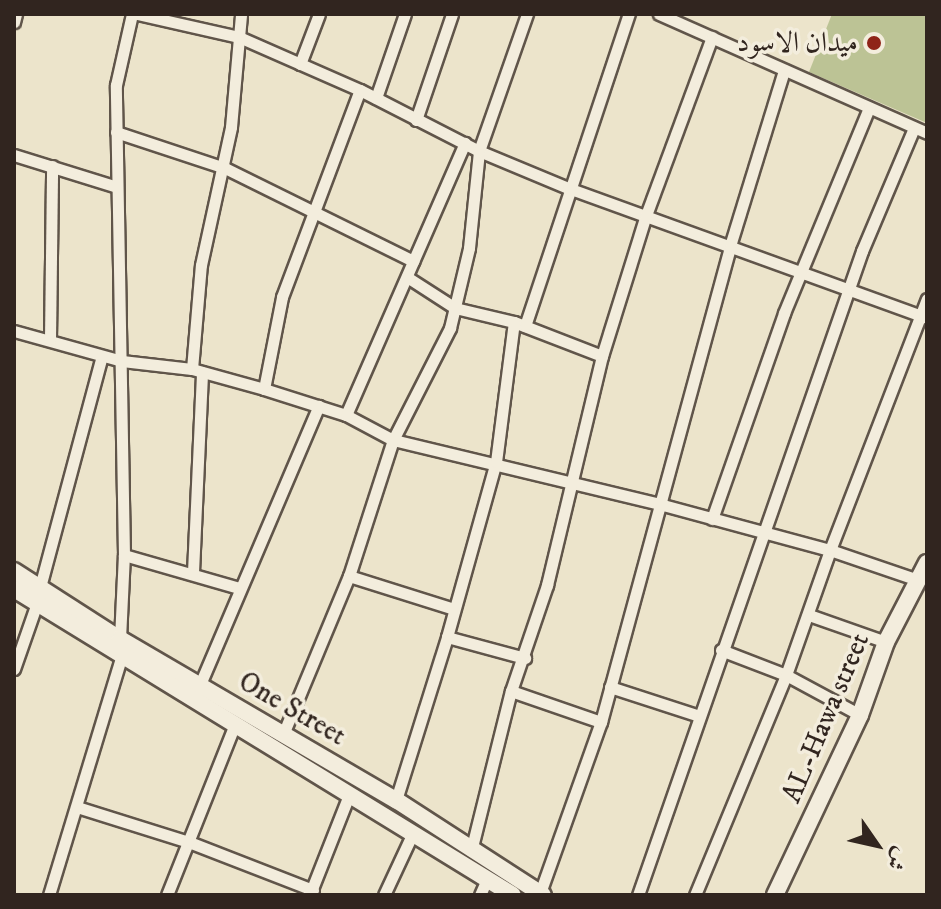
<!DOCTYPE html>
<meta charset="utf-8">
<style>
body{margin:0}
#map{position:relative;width:941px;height:909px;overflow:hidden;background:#ece4cb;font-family:"IM FELL DW Pica",Amiri,serif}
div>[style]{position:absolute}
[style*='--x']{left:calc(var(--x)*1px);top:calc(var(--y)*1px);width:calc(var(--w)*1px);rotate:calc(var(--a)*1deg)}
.green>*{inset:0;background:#bcc395}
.roads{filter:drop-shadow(2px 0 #60554a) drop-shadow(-2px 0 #60554a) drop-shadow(0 2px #60554a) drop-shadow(0 -2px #60554a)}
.street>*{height:11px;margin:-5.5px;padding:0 5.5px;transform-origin:5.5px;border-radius:5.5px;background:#f3eddd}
.secondary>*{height:16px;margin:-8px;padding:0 8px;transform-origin:8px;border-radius:8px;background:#f3eddd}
.dots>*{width:22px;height:22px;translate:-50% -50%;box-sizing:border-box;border:4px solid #f3eddd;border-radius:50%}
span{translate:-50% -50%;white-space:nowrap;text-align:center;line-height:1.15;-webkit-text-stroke:7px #f3eddd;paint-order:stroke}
.poi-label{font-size:28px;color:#31251f}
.right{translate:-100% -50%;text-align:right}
.street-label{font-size:28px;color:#31251f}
.frame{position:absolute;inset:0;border:16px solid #31251f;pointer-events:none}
.north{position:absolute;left:837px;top:805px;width:80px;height:80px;-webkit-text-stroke:6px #f3eddd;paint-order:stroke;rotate:124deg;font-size:22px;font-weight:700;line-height:32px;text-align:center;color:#31251f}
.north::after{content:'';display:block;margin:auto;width:28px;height:36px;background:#31251f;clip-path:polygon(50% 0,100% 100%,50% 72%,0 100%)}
</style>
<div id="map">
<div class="green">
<div style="clip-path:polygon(832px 14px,927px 14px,927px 123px,809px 72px)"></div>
</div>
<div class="roads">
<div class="street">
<div style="--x:137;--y:14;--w:105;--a:12.7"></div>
<div style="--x:239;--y:37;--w:132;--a:23.7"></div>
<div style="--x:360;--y:90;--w:134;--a:27.1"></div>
<div style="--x:479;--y:151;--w:96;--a:22.6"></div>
<div style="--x:568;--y:188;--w:382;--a:19.9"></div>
<div style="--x:659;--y:14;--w:293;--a:23.9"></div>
<div style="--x:14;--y:22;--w:8;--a:-76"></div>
<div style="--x:300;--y:64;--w:53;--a:-69.2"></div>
<div style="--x:376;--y:98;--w:89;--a:-71"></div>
<div style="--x:416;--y:120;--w:112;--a:-71.2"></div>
<div style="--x:116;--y:132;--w:115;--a:18.3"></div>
<div style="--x:225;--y:168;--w:210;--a:26.3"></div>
<div style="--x:14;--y:155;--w:108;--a:17.3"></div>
<div style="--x:407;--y:277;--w:57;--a:32.9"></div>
<div style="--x:455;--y:308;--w:61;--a:13.3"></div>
<div style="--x:514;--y:322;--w:94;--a:21.1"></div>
<div style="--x:525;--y:326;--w:329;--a:-71.6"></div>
<div style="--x:14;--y:331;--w:112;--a:15.5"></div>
<div style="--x:122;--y:361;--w:70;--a:6.5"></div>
<div style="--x:192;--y:369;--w:75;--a:15.5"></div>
<div style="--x:264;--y:389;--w:86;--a:17.6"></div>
<div style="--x:346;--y:415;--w:53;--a:28"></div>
<div style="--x:393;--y:440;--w:278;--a:13.5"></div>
<div style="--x:663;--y:505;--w:173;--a:15.1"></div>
<div style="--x:830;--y:550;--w:93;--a:18.8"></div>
<div style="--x:50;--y:339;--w:173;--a:-89.3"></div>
<div style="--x:192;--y:369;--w:104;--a:-85.1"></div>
<div style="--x:201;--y:265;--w:141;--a:-77.7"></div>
<div style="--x:231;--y:127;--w:113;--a:-84.9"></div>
<div style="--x:264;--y:389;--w:94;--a:-78.9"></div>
<div style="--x:282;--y:297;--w:221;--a:-69.4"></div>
<div style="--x:346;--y:415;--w:297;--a:-66.4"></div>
<div style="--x:712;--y:519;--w:218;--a:-70.7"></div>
<div style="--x:784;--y:313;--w:222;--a:-67.5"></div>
<div style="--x:124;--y:555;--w:120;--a:16"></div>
<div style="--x:193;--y:572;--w:200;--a:-87.4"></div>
<div style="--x:349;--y:576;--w:110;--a:17.4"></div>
<div style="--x:40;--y:587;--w:239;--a:-75"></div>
<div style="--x:809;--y:615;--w:82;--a:19.3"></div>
<div style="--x:447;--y:637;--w:81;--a:15.1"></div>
<div style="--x:120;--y:639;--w:84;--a:-87.3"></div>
<div style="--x:124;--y:555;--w:470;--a:-91"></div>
<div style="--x:116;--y:85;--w:73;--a:-77.3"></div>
<div style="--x:721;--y:650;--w:70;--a:21"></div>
<div style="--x:786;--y:675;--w:84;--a:28.4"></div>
<div style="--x:14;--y:669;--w:70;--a:-70.8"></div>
<div style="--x:610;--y:687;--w:94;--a:18"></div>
<div style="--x:198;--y:689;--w:308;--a:-66.9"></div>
<div style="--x:511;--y:691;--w:95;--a:19"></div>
<div style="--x:284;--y:732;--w:169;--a:-67.4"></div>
<div style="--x:349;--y:576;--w:143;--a:-72.1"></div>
<div style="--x:393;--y:440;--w:126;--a:-63"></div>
<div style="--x:450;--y:328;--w:82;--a:-76.6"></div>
<div style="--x:469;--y:248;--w:98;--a:-84.1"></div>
<div style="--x:479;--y:151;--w:145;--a:-70.7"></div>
<div style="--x:396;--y:800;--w:171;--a:-72.6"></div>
<div style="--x:447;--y:637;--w:182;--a:-74.4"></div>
<div style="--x:496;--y:462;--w:141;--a:-82.7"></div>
<div style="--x:77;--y:807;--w:117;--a:17.4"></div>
<div style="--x:189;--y:842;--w:133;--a:21.2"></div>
<div style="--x:471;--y:851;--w:165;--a:-76"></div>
<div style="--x:511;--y:691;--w:112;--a:-71.2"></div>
<div style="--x:547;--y:585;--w:236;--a:-76.5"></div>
<div style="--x:602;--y:356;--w:145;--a:-72.7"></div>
<div style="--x:645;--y:218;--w:193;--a:-69.7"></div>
<div style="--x:540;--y:893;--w:182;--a:-70.4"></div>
<div style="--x:601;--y:722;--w:493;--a:-74.8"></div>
<div style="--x:730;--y:246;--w:184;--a:-72.9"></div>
<div style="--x:310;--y:894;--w:106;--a:-68.5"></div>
<div style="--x:49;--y:895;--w:251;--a:-73.1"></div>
<div style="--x:167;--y:895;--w:184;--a:-68.3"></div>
<div style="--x:384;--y:895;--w:66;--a:-65"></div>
<div style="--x:480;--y:895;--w:17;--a:-66"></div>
<div style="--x:638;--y:895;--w:682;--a:-70.82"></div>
<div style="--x:862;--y:251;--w:134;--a:-67.1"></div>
<div style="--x:695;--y:895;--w:238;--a:-67.5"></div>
<div style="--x:786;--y:675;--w:133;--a:-70.6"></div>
<div style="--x:830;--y:550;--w:269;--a:-68.9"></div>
</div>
<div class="secondary">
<div style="--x:14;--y:571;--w:126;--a:32.7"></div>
<div style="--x:120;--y:639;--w:320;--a:30.3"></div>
<div style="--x:396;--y:800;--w:175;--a:32.9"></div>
<div style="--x:14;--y:589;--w:585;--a:31.52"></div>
<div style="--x:775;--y:895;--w:199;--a:-64.7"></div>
<div style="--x:860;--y:715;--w:77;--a:-70.4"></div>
<div style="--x:886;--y:642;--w:89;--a:-62.6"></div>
</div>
</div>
<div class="dots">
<div style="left:874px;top:43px;background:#8f2418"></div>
</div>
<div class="poi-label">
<span class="right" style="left:858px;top:43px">ميدان الاسود</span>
</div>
<div class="street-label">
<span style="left:292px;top:709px;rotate:30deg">One Street</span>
<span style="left:826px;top:718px;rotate:-67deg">AL-Hawa street</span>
</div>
<div class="frame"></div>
<div class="north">ش</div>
</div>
